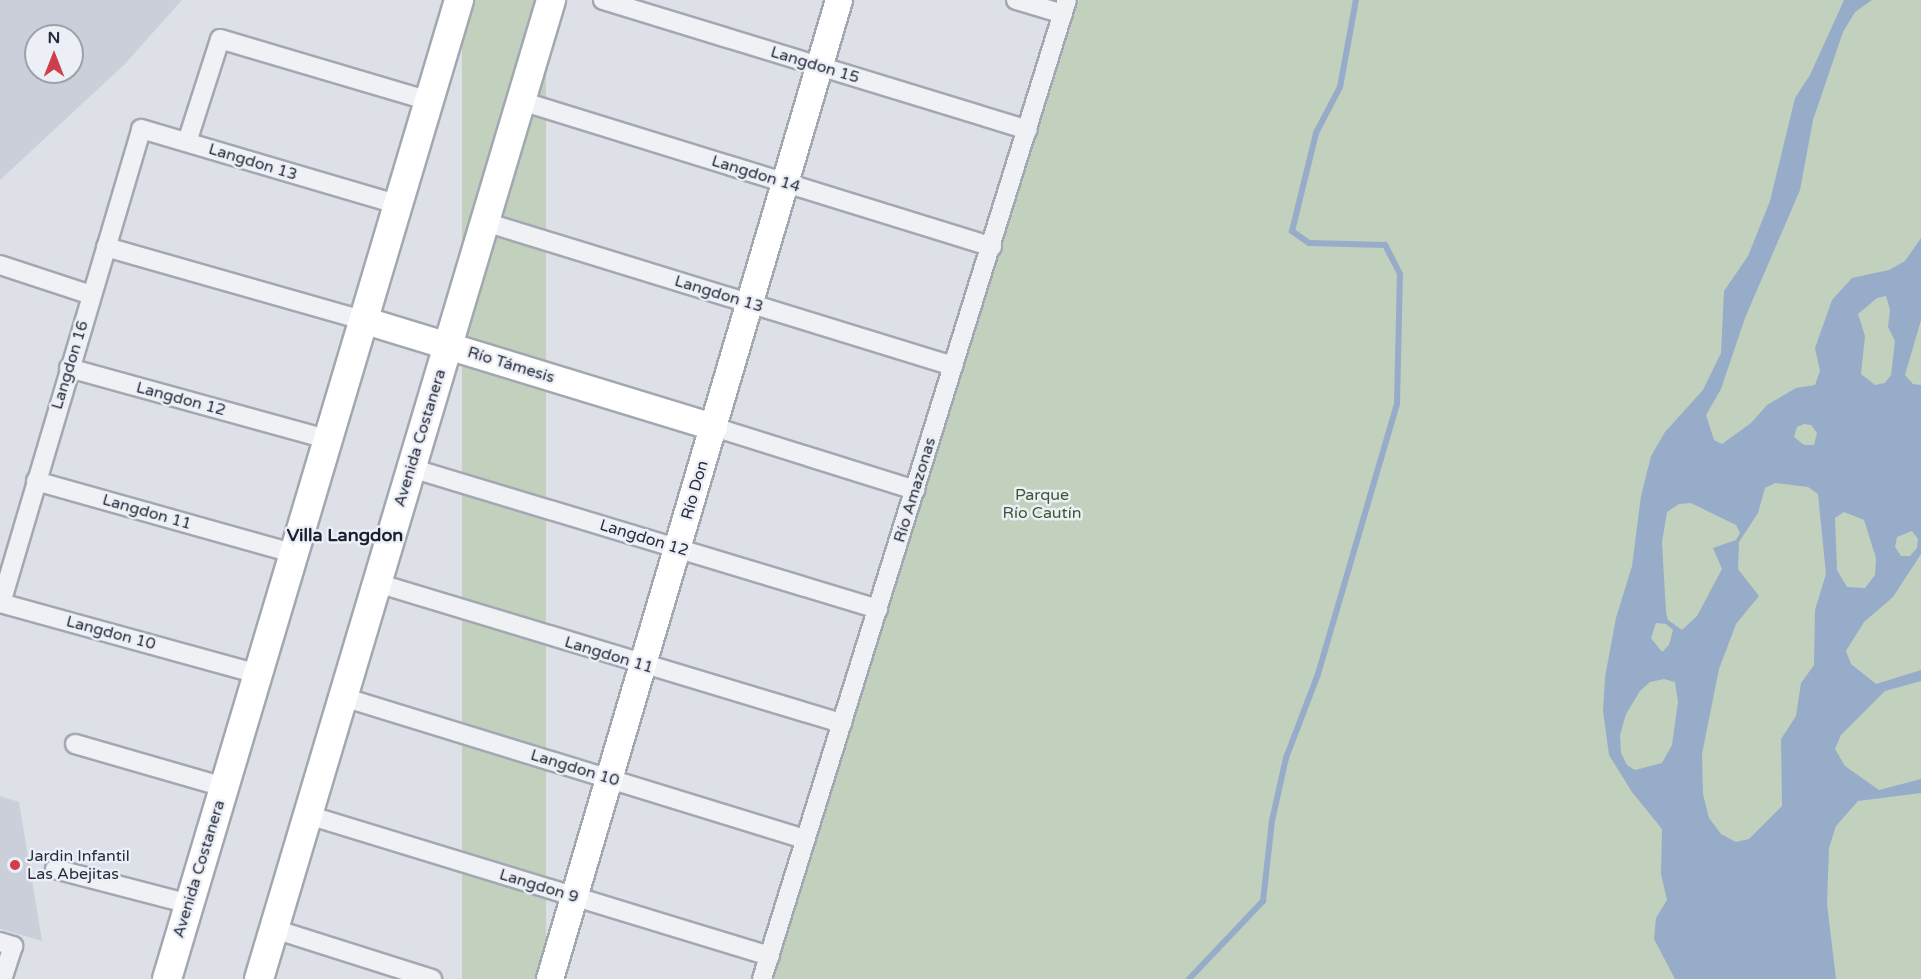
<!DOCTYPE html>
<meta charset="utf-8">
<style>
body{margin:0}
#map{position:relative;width:1921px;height:979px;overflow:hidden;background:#dde0e7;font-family:"Varela Round",sans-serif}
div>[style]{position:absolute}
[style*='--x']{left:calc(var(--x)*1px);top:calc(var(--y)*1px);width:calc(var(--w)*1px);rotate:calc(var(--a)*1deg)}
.built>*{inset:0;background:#cbcfd9}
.green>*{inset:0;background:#c1d1be;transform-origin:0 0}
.water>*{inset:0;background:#97acc8}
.stream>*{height:6px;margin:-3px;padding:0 3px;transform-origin:3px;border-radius:3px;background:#97acc8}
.roads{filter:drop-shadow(2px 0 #a2a7b1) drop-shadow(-2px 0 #a2a7b1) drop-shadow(0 2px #a2a7b1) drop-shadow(0 -2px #a2a7b1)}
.street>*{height:18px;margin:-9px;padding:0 9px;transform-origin:9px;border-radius:9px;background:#eff1f5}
.secondary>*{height:26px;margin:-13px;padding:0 13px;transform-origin:13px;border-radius:13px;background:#fff}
.primary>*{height:28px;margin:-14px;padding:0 14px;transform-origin:14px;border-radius:14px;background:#fff}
.dots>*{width:16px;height:16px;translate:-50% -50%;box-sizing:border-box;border:3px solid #eceff5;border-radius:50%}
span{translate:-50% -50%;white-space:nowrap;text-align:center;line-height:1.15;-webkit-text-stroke:5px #eceff5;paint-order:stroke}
.street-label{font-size:16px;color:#262d3d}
.park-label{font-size:16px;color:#395933}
.poi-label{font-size:16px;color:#262d3d}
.left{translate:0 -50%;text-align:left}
.neighbourhood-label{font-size:18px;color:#191f2e;font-weight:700}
.north{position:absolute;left:24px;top:24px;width:60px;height:60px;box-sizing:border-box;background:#eceff5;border:2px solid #9da1ab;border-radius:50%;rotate:0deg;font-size:16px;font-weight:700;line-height:24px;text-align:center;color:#262d3d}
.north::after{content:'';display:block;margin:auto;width:21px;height:27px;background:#ce3f4d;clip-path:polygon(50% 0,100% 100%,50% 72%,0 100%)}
</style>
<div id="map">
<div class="built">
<div style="clip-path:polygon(evenodd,0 0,182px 0,125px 64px,0 180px,0 0,36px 36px,72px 36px,72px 72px,36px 72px,36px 36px)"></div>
<div style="clip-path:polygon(0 796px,19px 802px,42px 941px,0 929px)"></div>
</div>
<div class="green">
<div style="left:462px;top:0;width:84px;height:1021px"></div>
<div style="clip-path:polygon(1079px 0,1921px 0,1921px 979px,773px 979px)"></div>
</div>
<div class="water">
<div style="clip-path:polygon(evenodd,1844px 0,1872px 0,1855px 12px,1843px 32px,1813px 120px,1800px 190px,1745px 318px,1721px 389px,1706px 415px,1714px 440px,1722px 444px,1751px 423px,1767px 405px,1796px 388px,1815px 385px,1820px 371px,1815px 348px,1832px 300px,1852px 278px,1889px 270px,1905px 261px,1921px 238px,1921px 320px,1905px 375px,1913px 384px,1921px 385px,1921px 554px,1893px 597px,1864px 622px,1846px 651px,1851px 664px,1876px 684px,1921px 670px,1921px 681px,1885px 691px,1841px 735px,1835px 749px,1845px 766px,1879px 790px,1921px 779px,1921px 793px,1858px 801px,1836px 826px,1829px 848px,1827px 904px,1836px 979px,1675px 979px,1654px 939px,1656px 918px,1667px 900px,1661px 874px,1662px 829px,1632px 792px,1609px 755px,1603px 711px,1605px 677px,1616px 618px,1632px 566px,1641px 496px,1651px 456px,1665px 432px,1703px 390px,1721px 353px,1724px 291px,1748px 256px,1770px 201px,1795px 98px,1810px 75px,1844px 0,1886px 296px,1890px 310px,1888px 327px,1895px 341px,1891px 375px,1885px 383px,1875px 385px,1861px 374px,1865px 336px,1858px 314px,1877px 298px,1886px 296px,1844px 0,1804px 424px,1811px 425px,1817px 433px,1814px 445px,1804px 445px,1794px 437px,1797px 427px,1804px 424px,1844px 0,1775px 483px,1808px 487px,1818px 494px,1826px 574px,1815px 610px,1814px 665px,1801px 683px,1796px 716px,1781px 739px,1782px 806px,1749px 839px,1736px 842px,1721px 834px,1709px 818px,1703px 794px,1702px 754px,1719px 669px,1736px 624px,1759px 596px,1738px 569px,1739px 542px,1758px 513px,1765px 488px,1775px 483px,1844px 0,1691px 503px,1736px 525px,1740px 533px,1736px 540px,1713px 548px,1722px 569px,1697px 616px,1682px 630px,1668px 620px,1666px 612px,1662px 542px,1667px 512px,1679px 504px,1691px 503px,1844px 0,1844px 512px,1864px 520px,1876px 558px,1875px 575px,1865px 588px,1847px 587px,1837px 570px,1835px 518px,1844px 512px,1844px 0,1912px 531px,1918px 539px,1917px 548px,1910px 556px,1901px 556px,1895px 547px,1897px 537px,1912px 531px,1844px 0,1656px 623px,1666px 624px,1673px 630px,1669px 645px,1662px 652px,1651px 638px,1656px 623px,1844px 0,1664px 679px,1675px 682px,1678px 702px,1672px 745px,1662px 763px,1635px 770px,1627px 765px,1621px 753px,1620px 735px,1626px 714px,1640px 691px,1650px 682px,1664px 679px)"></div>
</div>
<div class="stream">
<div style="--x:1189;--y:979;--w:108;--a:-46.5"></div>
<div style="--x:1263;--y:901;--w:81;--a:-83.6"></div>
<div style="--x:1272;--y:821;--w:65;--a:-77.5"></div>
<div style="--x:1286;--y:758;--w:90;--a:-69.1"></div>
<div style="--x:1318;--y:674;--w:281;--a:-73.7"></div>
<div style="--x:1397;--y:404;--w:130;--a:-88.7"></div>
<div style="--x:1400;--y:274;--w:33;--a:-117"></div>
<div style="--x:1385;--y:245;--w:76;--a:-178.5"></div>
<div style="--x:1309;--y:243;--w:21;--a:-145"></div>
<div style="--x:1292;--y:231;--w:101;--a:-76.2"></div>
<div style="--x:1316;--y:133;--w:52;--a:-62.4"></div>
<div style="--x:1340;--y:87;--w:88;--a:-79.6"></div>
</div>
<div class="roads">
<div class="street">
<div style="--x:603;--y:0;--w:444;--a:17"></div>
<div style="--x:1016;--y:0;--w:49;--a:16.6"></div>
<div style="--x:521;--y:101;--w:493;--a:17.2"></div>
<div style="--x:187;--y:142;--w:108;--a:-72.2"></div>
<div style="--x:220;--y:39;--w:218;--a:16.5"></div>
<div style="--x:485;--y:222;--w:490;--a:17.1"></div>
<div style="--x:106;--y:247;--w:267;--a:15.9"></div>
<div style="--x:0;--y:265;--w:96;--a:18.2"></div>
<div style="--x:69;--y:368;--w:268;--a:15.4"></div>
<div style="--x:714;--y:427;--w:211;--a:17.4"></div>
<div style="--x:411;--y:468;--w:488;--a:16.8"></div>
<div style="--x:36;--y:481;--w:267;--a:15.7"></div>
<div style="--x:377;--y:583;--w:486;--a:16.8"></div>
<div style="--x:0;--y:603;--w:267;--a:15.4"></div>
<div style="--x:1;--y:603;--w:494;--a:-73.5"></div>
<div style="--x:141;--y:129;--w:269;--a:16.4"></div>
<div style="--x:343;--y:697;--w:484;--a:17.1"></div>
<div style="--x:75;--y:744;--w:155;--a:16.1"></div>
<div style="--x:308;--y:815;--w:483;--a:17"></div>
<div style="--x:55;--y:869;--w:138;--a:14.6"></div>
<div style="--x:274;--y:929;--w:166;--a:17.6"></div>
<div style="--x:0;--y:942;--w:14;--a:17"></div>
<div style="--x:13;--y:946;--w:35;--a:108"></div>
<div style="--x:762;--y:979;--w:1025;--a:-72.7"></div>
</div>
<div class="secondary">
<div style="--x:363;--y:320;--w:367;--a:17"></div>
<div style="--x:550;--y:979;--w:1021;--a:-73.55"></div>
</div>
<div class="primary">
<div style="--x:167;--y:979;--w:1022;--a:-73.39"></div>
<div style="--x:259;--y:979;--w:1022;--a:-73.39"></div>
</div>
</div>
<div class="dots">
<div style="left:15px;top:865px;background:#ce3f4d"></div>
</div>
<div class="street-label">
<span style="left:815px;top:65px;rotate:17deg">Langdon 15</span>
<span style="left:253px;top:162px;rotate:17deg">Langdon 13</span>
<span style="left:756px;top:174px;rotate:17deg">Langdon 14</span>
<span style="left:719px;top:294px;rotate:17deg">Langdon 13</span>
<span style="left:70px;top:365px;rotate:-73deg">Langdon 16</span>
<span style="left:511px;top:365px;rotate:17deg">Río Támesis</span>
<span style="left:181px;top:399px;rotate:15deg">Langdon 12</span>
<span style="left:420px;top:438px;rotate:-73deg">Avenida Costanera</span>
<span style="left:695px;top:490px;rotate:-74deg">Río Don</span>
<span style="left:915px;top:490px;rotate:-73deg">Río Amazonas</span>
<span style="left:147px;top:512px;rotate:16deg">Langdon 11</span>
<span style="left:644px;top:538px;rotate:17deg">Langdon 12</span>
<span style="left:111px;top:633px;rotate:15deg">Langdon 10</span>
<span style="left:609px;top:655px;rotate:17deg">Langdon 11</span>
<span style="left:575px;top:768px;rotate:17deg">Langdon 10</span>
<span style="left:199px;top:869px;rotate:-73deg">Avenida Costanera</span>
<span style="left:539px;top:886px;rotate:17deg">Langdon 9</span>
</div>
<div class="park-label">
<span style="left:1042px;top:504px">Parque<br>Río Cautín</span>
</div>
<div class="poi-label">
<span class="left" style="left:27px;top:865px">Jardin Infantil<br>Las Abejitas</span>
</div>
<div class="neighbourhood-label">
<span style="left:345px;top:535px">Villa Langdon</span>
</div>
<div class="north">N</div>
</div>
